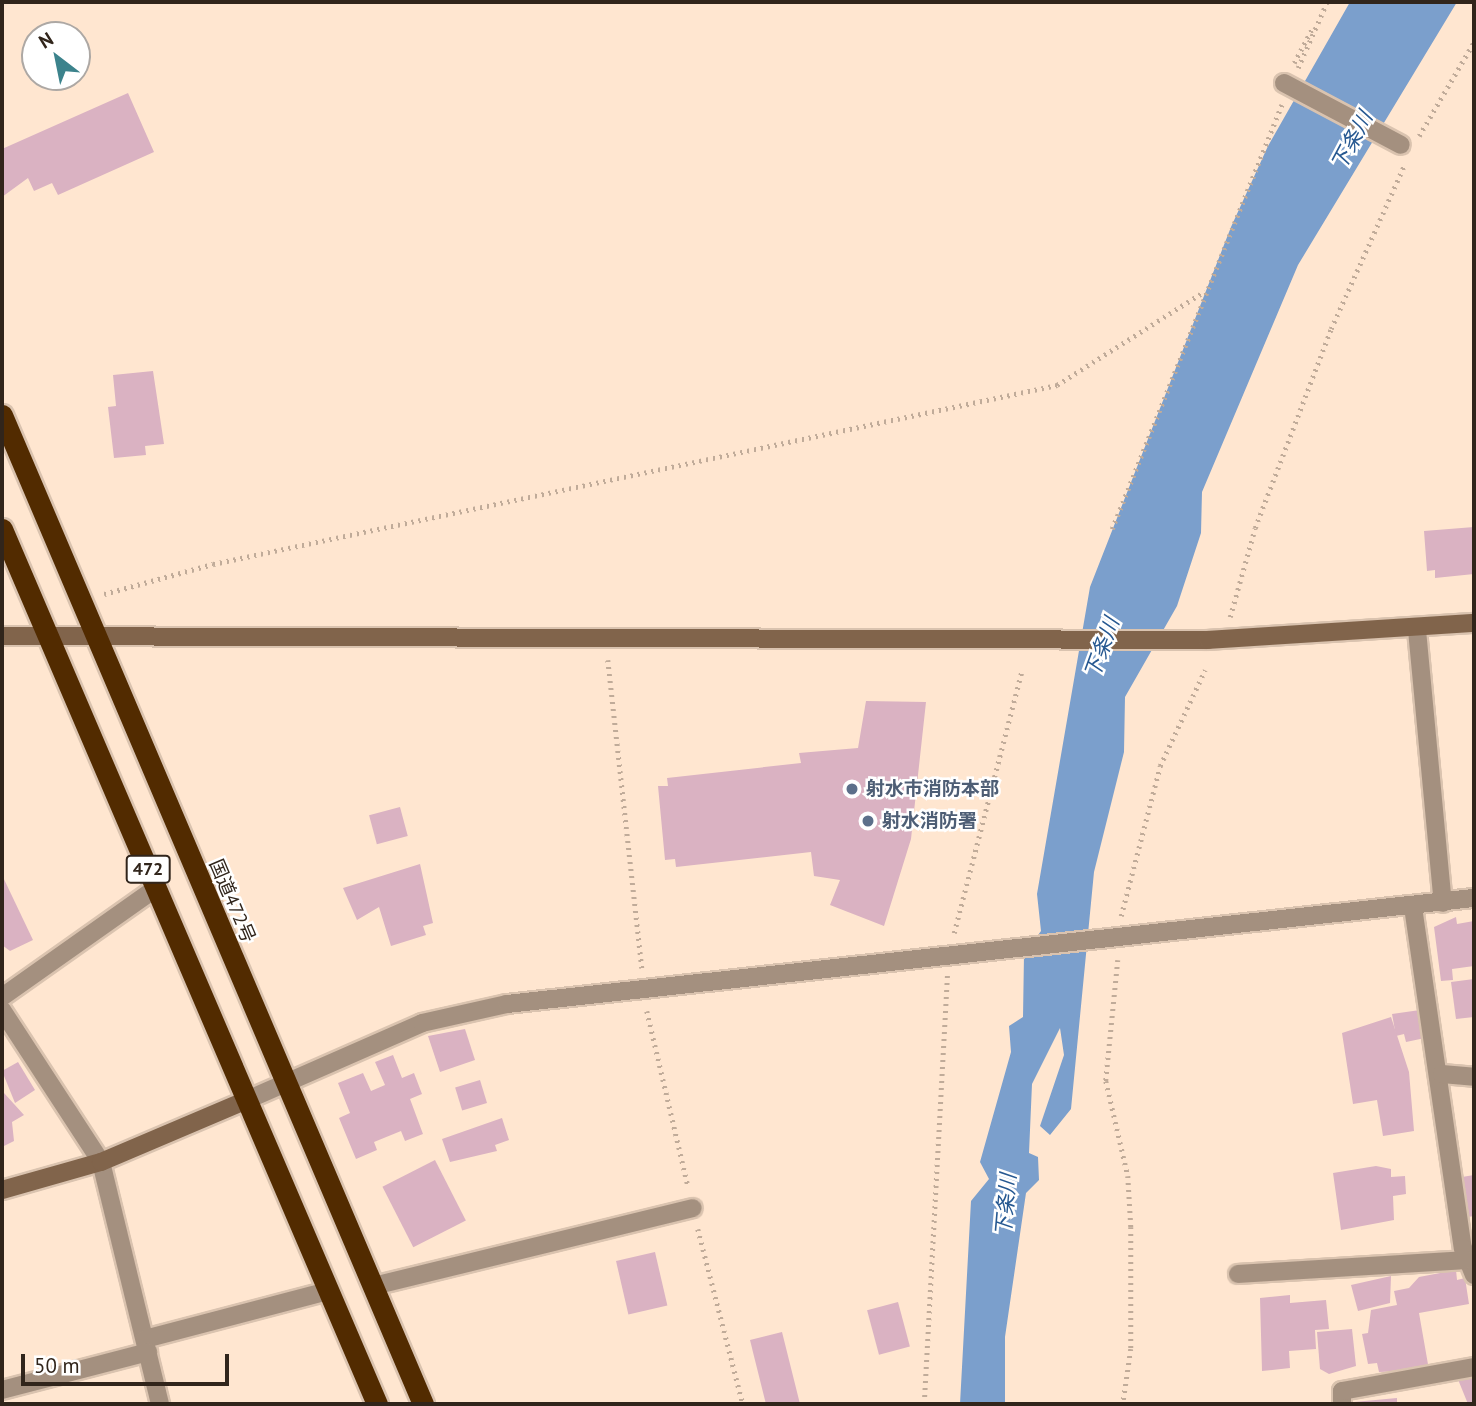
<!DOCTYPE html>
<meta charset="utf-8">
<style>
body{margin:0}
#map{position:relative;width:1476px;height:1406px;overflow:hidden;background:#ffe6d0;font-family:"PT Sans","Noto Sans JP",sans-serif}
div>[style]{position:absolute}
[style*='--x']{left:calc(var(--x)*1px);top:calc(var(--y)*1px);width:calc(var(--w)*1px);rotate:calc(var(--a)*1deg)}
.water>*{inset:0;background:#7b9fcc}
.building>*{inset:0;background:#dab2c2;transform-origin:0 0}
.path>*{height:4.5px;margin-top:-2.25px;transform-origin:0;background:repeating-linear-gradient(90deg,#c0ab99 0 2px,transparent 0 7px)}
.roads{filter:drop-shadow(2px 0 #dac3af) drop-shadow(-2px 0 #dac3af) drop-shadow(0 2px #dac3af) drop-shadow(0 -2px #dac3af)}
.street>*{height:18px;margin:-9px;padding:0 9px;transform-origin:9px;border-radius:9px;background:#a4907f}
.secondary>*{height:18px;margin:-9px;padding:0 9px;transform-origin:9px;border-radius:9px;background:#81644b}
.highway>*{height:21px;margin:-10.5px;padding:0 10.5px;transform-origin:10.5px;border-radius:10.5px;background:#522b00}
.bridges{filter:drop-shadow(2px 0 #dac3af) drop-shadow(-2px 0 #dac3af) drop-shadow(0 2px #dac3af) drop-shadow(0 -2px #dac3af)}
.street-bridge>*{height:18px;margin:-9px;padding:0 9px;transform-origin:9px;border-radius:9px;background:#a4907f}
.dots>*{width:19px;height:19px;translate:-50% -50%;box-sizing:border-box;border:4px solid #fff;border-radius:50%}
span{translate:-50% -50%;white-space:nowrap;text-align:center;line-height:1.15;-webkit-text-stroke:5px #fff;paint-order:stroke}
.shield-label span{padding:2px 5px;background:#fff;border:2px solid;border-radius:5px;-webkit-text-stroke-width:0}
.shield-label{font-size:18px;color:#31251b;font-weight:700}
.service-label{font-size:19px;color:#4e5e75;font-weight:700}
.left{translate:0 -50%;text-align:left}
.street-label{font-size:19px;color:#31251b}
.water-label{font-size:21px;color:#265891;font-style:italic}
.frame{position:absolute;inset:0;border:4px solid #31251b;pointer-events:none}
.north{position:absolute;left:21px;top:21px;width:70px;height:70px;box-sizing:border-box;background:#fff;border:2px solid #ada8a4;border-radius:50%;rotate:328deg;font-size:19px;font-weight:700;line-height:28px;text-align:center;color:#31251b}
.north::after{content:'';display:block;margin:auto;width:24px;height:32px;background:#3c838c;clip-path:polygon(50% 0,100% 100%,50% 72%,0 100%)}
.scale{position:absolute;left:21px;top:1354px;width:208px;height:32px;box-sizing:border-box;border:4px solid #31251b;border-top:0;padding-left:9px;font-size:21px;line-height:24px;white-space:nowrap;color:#31251b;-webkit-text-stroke:5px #fff;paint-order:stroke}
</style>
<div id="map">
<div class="water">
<div style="clip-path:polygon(1350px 2px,1457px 2px,1298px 265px,1202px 492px,1201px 533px,1177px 606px,1125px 697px,1124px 752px,1094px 872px,1071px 1109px,1050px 1135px,1040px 1126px,1064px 1055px,1060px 1028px,1032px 1084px,1029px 1153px,1038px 1157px,1039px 1180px,1026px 1193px,1005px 1337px,1005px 1404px,960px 1404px,971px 1201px,989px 1179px,980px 1162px,1011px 1052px,1009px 1026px,1023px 1017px,1024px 954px,1041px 931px,1037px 894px,1090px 587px,1231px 227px,1268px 146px)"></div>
</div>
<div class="building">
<div style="clip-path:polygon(128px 93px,154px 152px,58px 195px,52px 183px,34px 191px,28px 178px,2px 197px,2px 149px)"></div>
<div style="clip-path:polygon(153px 371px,164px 444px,145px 446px,146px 455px,114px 458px,108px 407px,116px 406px,113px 375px)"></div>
<div style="clip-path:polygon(1474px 527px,1474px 574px,1435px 578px,1435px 570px,1427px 571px,1424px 531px)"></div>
<div style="clip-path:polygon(866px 701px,926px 702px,911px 839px,884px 926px,830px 905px,840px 880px,814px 876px,811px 852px,676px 867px,675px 859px,665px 860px,658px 786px,668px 786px,667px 778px,801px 763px,799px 753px,858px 748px)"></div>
<div style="left:400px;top:807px;width:30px;height:32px;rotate:75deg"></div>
<div style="clip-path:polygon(420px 864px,433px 923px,423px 926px,426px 935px,391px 946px,379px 907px,357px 920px,343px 888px)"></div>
<div style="clip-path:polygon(2px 875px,33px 940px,10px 951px,2px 945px)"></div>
<div style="clip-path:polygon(1456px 917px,1457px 924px,1474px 921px,1474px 966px,1452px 969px,1453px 980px,1441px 981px,1434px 927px)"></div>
<div style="clip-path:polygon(1474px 979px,1474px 1017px,1456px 1019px,1451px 982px)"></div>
<div style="clip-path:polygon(1420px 1010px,1425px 1038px,1406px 1042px,1404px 1034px,1396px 1036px,1392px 1014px)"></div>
<div style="clip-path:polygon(1391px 1017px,1409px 1072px,1414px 1131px,1383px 1136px,1377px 1100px,1353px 1104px,1342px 1033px)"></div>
<div style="clip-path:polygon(465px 1029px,475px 1060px,440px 1072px,428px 1036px)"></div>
<div style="clip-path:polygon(393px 1055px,402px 1078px,414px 1073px,422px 1094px,410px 1099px,423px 1134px,405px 1141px,401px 1131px,374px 1142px,377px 1150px,356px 1159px,339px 1118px,350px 1113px,338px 1083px,363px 1073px,371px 1091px,385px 1085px,375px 1062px)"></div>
<div style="clip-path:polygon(18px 1062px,35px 1090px,15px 1103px,2px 1071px)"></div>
<div style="left:480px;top:1080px;width:24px;height:26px;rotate:73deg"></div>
<div style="clip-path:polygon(4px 1093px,24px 1115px,12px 1122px,14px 1141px,2px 1147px)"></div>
<div style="clip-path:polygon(502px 1118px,509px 1140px,495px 1145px,497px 1151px,450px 1162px,442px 1139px)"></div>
<div style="left:435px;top:1160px;width:68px;height:59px;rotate:63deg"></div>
<div style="clip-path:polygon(1376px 1166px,1391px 1169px,1391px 1177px,1405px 1176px,1406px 1194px,1393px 1196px,1394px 1220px,1341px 1230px,1333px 1173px)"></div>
<div style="clip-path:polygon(1474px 1175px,1474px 1216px,1468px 1217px,1462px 1177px)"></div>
<div style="left:655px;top:1252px;width:55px;height:40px;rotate:77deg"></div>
<div style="clip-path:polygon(1456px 1270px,1457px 1280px,1465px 1278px,1469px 1304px,1419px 1313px,1429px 1370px,1379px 1372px,1377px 1363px,1368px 1364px,1362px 1334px,1368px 1333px,1371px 1310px,1397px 1305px,1394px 1291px,1409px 1288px,1419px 1277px)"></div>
<div style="clip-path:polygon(1391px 1276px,1390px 1303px,1358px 1311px,1351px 1285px)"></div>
<div style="clip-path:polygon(1290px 1295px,1290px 1303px,1326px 1300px,1329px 1329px,1315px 1330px,1316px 1349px,1289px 1351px,1290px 1368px,1262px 1371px,1260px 1298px)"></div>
<div style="left:898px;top:1302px;width:46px;height:32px;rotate:75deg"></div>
<div style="clip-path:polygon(1352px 1329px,1356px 1366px,1329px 1374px,1320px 1369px,1317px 1332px)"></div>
<div style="left:782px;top:1332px;width:73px;height:33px;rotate:76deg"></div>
<div style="clip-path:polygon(1474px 1374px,1474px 1404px,1468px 1404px,1457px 1377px)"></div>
<div style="clip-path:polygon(1397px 1398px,1397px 1404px,1355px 1404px,1354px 1402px)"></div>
</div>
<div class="path">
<div style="--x:1294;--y:63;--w:41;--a:-62.2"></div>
<div style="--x:1298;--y:68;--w:72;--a:-66.3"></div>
<div style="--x:1419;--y:136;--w:109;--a:-59.7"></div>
<div style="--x:1112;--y:529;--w:457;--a:-68.2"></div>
<div style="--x:104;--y:594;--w:113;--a:-15.4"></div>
<div style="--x:213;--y:564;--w:863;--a:-11.97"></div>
<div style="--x:1057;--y:385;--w:175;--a:-32.4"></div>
<div style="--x:1230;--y:617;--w:92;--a:-74.3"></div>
<div style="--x:1255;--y:528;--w:213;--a:-69.1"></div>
<div style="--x:1331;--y:329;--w:179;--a:-65.9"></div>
<div style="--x:608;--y:660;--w:310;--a:83.7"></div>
<div style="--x:1121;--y:916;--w:155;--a:-75.4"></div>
<div style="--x:1160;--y:766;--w:106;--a:-64.9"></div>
<div style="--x:954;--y:933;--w:272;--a:-75.5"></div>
<div style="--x:1118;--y:960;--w:122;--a:95.7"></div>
<div style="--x:1106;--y:1081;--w:98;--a:77"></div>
<div style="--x:1128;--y:1176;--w:51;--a:86.6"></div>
<div style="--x:1131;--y:1227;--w:122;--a:90"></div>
<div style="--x:1131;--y:1349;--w:56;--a:98.3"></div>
<div style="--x:647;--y:1011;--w:180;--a:76.8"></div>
<div style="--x:698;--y:1229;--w:181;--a:75.6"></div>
<div style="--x:924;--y:1404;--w:429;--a:-86.9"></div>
</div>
<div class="roads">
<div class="street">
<div style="--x:1417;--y:630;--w:274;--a:84.6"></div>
<div style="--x:1413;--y:907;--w:345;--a:81.7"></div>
<div style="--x:1463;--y:1248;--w:29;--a:68"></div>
<div style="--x:2;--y:997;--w:189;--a:-35.3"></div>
<div style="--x:2;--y:1010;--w:181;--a:56.9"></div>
<div style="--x:101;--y:1162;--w:249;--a:76.3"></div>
<div style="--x:1442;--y:1074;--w:32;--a:5"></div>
<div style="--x:247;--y:1100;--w:191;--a:-23.7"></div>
<div style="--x:422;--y:1023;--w:87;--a:-12.6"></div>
<div style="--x:507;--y:1004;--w:973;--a:-6.26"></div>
<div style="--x:1238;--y:1274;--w:229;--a:-3.5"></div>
<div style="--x:373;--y:1286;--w:329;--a:-13.7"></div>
<div style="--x:145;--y:1339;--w:189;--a:-14.7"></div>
<div style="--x:2;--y:1390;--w:151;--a:-14.6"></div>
<div style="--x:1342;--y:1404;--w:13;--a:-90"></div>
<div style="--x:1342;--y:1391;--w:134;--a:-10.3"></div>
</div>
<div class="secondary">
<div style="--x:2;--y:636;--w:1206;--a:0.19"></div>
<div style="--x:1208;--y:640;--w:267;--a:-3.7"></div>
<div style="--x:2;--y:1190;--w:103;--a:-15.8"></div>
<div style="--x:101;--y:1162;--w:159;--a:-23"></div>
</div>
<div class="highway">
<div style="--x:2;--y:415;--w:1075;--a:66.94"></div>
<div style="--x:2;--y:529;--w:952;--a:66.8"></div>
</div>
</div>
<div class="bridges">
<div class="street-bridge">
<div style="--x:1284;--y:83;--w:132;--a:27.9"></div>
</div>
</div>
<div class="dots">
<div style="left:852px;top:789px;background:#5c6f8a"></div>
<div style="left:868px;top:821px;background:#5c6f8a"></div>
</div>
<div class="shield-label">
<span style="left:148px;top:869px">472</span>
</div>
<div class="service-label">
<span class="left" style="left:866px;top:789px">射水市消防本部</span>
<span class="left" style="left:882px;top:821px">射水消防署</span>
</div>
<div class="street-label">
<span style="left:232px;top:901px;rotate:67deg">国道472号</span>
</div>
<div class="water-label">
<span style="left:1352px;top:141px;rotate:-62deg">下条川</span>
<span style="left:1102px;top:648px;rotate:-70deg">下条川</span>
<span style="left:1006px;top:1205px;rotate:-85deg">下条川</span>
</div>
<div class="frame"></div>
<div class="north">N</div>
<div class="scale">50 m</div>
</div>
